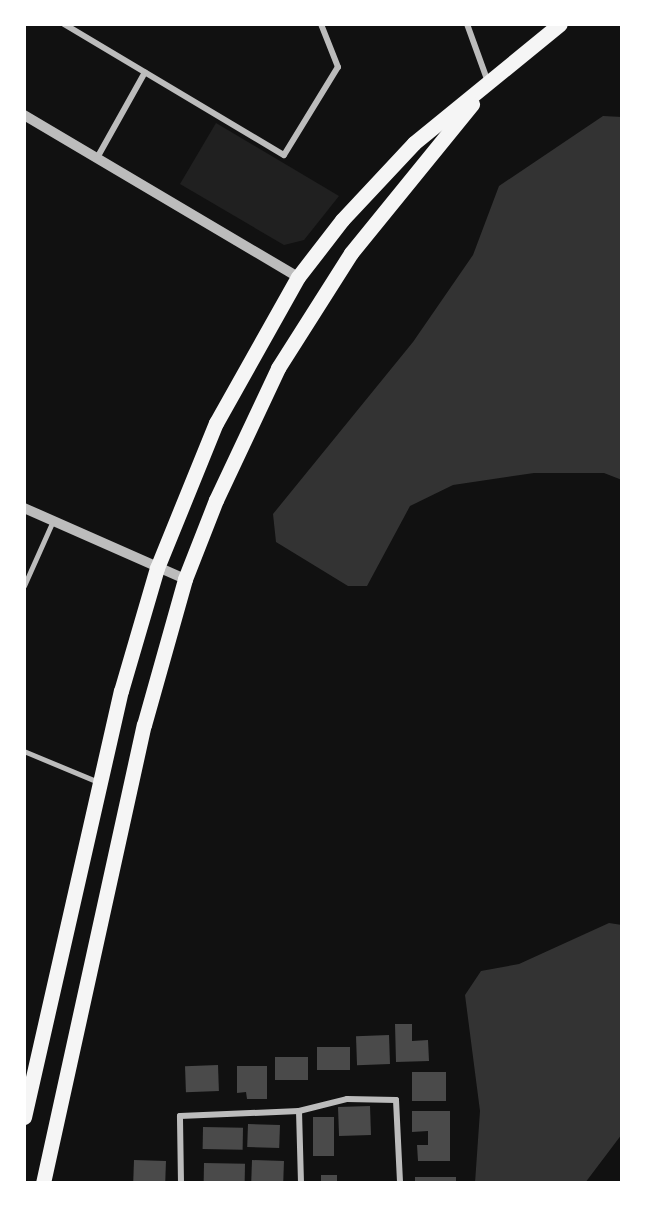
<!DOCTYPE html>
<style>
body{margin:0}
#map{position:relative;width:646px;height:1207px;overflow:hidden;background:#111;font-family:"Crimson Pro",serif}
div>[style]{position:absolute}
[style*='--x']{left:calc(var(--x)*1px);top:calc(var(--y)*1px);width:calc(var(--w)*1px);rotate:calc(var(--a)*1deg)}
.green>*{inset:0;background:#202020}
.water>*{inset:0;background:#333}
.building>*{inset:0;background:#4a4a4a;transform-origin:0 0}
.service>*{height:4.5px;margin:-2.25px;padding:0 2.25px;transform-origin:2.25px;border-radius:2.25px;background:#bcbcbc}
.minor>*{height:6px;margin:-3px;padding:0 3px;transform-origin:3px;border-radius:3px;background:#bcbcbc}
.tertiary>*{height:10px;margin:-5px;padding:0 5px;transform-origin:5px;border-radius:5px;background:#bcbcbc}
.primary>*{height:15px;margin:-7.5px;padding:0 7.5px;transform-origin:7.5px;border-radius:7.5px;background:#f5f5f5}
span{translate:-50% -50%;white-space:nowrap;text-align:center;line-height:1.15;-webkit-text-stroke:5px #fff;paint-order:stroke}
.frame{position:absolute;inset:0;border:26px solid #fff;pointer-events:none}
</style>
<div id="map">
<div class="green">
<div style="clip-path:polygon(216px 123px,339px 196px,304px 240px,284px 245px,180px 184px)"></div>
</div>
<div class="water">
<div style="clip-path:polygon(603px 116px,622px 117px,622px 480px,604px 473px,534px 473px,453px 485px,410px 506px,367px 586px,348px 586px,276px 542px,273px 514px,413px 342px,473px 255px,499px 186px)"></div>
<div style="clip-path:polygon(609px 923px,622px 925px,622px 1134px,585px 1183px,475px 1183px,480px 1111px,465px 995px,481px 971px,519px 964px)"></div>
</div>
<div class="building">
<div style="clip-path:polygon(395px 1024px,412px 1024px,412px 1041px,428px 1040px,429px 1061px,396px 1062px)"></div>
<div style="left:389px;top:1035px;width:29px;height:33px;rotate:88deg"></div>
<div style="left:350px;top:1047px;width:23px;height:33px;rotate:90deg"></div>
<div style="left:275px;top:1057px;width:33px;height:23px"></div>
<div style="left:218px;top:1065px;width:26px;height:33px;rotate:88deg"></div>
<div style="clip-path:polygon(237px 1066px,267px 1066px,267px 1099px,247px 1099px,246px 1092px,237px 1093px)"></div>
<div style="left:446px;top:1072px;width:29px;height:34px;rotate:90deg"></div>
<div style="left:370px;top:1106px;width:29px;height:32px;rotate:88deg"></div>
<div style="clip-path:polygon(412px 1111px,450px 1111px,450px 1161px,418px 1161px,417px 1145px,428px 1145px,428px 1131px,412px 1132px)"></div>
<div style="left:313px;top:1117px;width:21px;height:39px"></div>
<div style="left:248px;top:1124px;width:32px;height:23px;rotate:2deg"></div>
<div style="left:203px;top:1127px;width:40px;height:22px;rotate:1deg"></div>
<div style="left:134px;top:1160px;width:32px;height:23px;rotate:2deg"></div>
<div style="left:252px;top:1160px;width:32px;height:23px;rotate:2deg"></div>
<div style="left:204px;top:1163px;width:41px;height:20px;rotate:1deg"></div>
<div style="left:321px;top:1175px;width:16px;height:8px"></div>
<div style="left:415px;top:1177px;width:41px;height:6px"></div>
</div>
<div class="service">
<div style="--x:24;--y:586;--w:71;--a:-66"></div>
<div style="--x:24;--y:751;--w:78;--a:22.6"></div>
</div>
<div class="minor">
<div style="--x:64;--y:24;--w:256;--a:30.8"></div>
<div style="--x:284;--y:155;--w:103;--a:-58.5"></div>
<div style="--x:338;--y:67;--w:46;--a:-111.6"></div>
<div style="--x:467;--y:24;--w:62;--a:70.1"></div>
<div style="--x:97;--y:158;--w:98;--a:-60.8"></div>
<div style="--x:299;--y:1111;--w:49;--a:-14"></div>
<div style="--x:347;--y:1099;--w:49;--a:1.2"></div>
<div style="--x:396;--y:1100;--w:83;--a:87.2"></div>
<div style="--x:181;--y:1183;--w:67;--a:-90.9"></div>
<div style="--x:180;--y:1116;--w:119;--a:-2.4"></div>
<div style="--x:299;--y:1111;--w:72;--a:88.4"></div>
</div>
<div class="tertiary">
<div style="--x:24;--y:115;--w:318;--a:30.6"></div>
<div style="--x:24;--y:508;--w:176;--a:23.8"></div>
</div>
<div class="primary">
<div style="--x:24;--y:1117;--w:437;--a:-77.2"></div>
<div style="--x:121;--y:691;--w:128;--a:-73.7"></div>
<div style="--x:157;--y:568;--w:157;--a:-67.9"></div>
<div style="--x:216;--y:423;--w:167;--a:-60.7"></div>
<div style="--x:298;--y:277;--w:72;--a:-52.3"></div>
<div style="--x:342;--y:220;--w:105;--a:-46.9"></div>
<div style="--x:414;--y:143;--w:188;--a:-39.2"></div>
<div style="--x:43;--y:1183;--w:469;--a:-77.6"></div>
<div style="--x:144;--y:725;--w:152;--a:-74.3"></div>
<div style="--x:185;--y:579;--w:85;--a:-68.6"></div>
<div style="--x:216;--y:500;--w:146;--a:-64.8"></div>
<div style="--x:278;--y:368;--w:136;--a:-57.6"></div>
<div style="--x:351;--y:253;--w:192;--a:-50.9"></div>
</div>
<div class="frame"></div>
</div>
